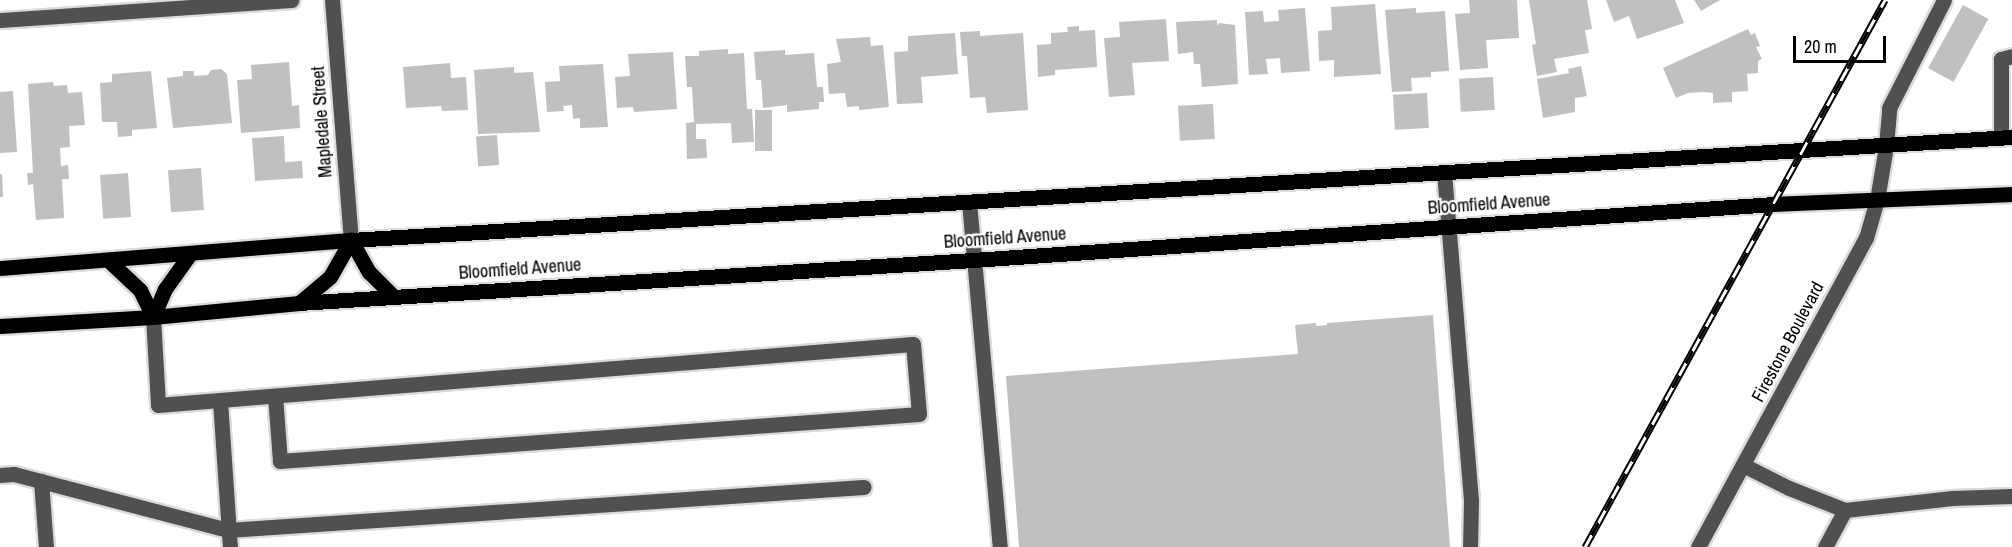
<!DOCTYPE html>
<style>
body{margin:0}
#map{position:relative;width:2012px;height:547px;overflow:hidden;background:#fff;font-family:"Archivo Narrow",sans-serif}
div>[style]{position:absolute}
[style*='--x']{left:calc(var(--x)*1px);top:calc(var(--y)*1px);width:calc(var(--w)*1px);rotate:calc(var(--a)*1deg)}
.building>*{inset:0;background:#c0c0c0;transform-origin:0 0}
.roads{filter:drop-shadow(2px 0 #dbdbdb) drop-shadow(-2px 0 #dbdbdb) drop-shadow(0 2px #dbdbdb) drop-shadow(0 -2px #dbdbdb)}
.minor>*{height:15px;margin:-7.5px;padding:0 7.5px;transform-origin:7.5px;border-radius:7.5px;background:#505050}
.major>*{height:15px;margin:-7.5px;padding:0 7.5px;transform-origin:7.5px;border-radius:7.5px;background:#000}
.rail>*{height:7px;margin-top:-3.5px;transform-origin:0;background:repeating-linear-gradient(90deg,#fff 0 14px,#000 0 28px);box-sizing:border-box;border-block:2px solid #000}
span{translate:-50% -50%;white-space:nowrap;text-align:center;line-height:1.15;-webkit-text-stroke:4.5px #fff;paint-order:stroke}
.street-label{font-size:18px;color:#000}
.scale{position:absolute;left:1793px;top:36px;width:93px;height:27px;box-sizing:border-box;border:3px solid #000;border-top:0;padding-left:8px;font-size:18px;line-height:21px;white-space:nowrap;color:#000;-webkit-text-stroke:4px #fff;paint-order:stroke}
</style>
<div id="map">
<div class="building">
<div style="clip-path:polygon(1469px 0,1517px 0,1519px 38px,1486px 40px,1488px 68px,1460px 70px,1455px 14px,1470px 13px)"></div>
<div style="clip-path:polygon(1529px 0,1587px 0,1592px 29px,1585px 30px,1589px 53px,1554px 59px,1557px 72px,1537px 76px,1532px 45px,1536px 44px)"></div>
<div style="clip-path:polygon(1606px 0,1675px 0,1684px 23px,1637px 39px,1629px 16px,1614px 22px)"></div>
<div style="clip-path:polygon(1694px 0,1720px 0,1701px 11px)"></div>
<div style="clip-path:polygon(1375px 4px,1381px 74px,1334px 77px,1334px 60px,1319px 61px,1318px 31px,1332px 30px,1331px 7px)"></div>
<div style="left:1963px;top:5px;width:29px;height:72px;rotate:29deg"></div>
<div style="clip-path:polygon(1305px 8px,1310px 71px,1281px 73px,1280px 58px,1266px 59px,1268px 74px,1249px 75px,1245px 12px,1263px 11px,1264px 22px,1279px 21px,1278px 10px)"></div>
<div style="clip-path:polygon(1416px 8px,1416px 13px,1445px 11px,1449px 71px,1431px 72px,1431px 77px,1411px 78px,1412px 91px,1392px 92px,1385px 10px)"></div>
<div style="clip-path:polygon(1166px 19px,1169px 61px,1132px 63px,1135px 95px,1109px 97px,1104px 38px,1120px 37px,1119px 22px)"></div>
<div style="clip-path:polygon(1217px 20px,1217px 26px,1219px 23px,1235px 25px,1238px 84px,1202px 87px,1200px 64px,1194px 64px,1193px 52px,1178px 54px,1176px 22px)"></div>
<div style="clip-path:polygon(1079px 26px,1079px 31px,1095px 30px,1097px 67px,1055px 70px,1055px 75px,1038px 77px,1037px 45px,1051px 44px,1051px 33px,1068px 32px,1067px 27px)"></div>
<div style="clip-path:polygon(1748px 29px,1751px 35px,1755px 33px,1760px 46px,1756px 47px,1762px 59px,1758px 61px,1758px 73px,1747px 74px,1748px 91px,1732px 92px,1732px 102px,1713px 103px,1713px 93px,1703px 92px,1688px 93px,1676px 98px,1663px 68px)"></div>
<div style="clip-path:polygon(980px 31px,980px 36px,1023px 33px,1028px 110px,987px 113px,985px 97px,970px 98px,967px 56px,962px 56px,960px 32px)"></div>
<div style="clip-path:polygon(955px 33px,958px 74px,921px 77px,923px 103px,897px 104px,894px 52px,908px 51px,908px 36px)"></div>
<div style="clip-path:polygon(870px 37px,871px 46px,883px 45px,889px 107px,859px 110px,859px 106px,847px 107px,845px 93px,829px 94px,827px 64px,841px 62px,836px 39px)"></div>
<div style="clip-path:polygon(728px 49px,728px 54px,744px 53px,747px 109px,752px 109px,754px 142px,732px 143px,731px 123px,696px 124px,696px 139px,706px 139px,707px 158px,687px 159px,686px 123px,694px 122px,692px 87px,687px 87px,685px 56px,699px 56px,699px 51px)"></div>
<div style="clip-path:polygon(785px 50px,785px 55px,814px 53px,817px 87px,823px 87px,824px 102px,819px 102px,819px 109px,787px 112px,787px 105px,763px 108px,761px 80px,756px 80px,754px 52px)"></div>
<div style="clip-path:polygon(673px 52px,677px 109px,634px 112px,633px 107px,617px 108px,615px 77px,630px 76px,628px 54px)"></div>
<div style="clip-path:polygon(289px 62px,292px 106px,299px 105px,300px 128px,241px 133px,237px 80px,252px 79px,251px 65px)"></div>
<div style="clip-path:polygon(450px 63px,451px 78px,466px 77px,468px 110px,442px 111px,441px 106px,406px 108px,403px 67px)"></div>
<div style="clip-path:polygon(603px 64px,608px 127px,580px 128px,580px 118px,573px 119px,572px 105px,563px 106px,564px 111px,547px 112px,545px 82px,560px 81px,559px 66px)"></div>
<div style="clip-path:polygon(1581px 66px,1587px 96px,1575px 98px,1575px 112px,1543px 118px,1537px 79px,1569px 73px,1568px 69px)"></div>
<div style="clip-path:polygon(514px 67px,514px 73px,533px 72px,540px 132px,478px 134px,474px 70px)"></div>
<div style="clip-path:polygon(221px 69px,227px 74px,232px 123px,173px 128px,167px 78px,183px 76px,183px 71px,194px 71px,194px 76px,208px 75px,211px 70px)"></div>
<div style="clip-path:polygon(151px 71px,157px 128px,132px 130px,132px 136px,118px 137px,117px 122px,102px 122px,100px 83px,112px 82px,112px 74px)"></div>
<div style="left:1493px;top:77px;width:33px;height:34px;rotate:87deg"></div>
<div style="clip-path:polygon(53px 82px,54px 86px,67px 85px,68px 93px,82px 92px,85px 125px,69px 126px,70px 147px,60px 148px,61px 166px,68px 165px,69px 179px,62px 179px,64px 218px,36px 220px,33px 184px,28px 185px,27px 173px,33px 173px,28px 84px)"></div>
<div style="clip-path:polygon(13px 91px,17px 152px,0 153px,0 92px)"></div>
<div style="left:1427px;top:93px;width:35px;height:34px;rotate:87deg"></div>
<div style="left:1213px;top:104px;width:35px;height:35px;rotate:87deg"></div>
<div style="left:755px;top:110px;width:17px;height:41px"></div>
<div style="left:497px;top:135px;width:30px;height:21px;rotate:86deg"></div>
<div style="clip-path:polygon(284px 136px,285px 162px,302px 161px,303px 178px,255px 181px,252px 138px)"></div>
<div style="left:201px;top:168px;width:42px;height:33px;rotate:86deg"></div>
<div style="left:128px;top:173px;width:44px;height:28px;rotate:86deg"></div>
<div style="clip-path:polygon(0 174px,2px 174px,3px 197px,0 197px)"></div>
<div style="clip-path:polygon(1433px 315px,1450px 547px,1019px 547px,1006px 376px,1298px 354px,1295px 325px,1316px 323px,1316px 326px,1327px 325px,1327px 323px)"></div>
</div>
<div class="roads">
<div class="minor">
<div style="--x:332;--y:0;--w:241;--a:85.5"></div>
<div style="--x:0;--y:20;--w:292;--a:-3.9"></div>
<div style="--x:2001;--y:138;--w:79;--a:-90"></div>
<div style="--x:2001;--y:59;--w:11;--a:-15"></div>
<div style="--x:1444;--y:172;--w:330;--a:85.3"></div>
<div style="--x:1471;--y:501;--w:46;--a:91.2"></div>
<div style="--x:969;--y:202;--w:346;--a:84.9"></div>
<div style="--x:153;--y:317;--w:88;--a:86.7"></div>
<div style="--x:158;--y:405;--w:757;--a:-4.62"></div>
<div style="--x:913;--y:344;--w:70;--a:85.1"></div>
<div style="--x:919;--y:414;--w:641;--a:175.79"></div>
<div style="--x:280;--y:461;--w:65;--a:-94.4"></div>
<div style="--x:220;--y:401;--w:146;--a:86.1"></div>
<div style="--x:1743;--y:465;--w:51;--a:26.6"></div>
<div style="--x:1789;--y:488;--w:60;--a:21.4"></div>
<div style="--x:1845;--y:510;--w:108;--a:-6.4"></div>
<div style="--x:1952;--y:498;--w:60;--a:-1.9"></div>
<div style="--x:0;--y:475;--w:14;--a:-4"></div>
<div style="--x:14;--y:474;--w:221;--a:14.7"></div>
<div style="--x:228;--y:530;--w:637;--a:-3.87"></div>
<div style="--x:41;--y:481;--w:66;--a:85.7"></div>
<div style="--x:1698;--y:547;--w:352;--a:-61.5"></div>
<div style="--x:1866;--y:238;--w:40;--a:-74"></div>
<div style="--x:1877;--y:200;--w:55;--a:-80.5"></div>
<div style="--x:1886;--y:146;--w:38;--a:-85"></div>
<div style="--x:1889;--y:108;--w:121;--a:-63"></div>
<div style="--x:1825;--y:547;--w:42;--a:-61.6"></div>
</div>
<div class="major">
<div style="--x:351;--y:240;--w:37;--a:61"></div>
<div style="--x:369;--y:272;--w:35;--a:45"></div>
<div style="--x:108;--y:260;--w:44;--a:43.2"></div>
<div style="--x:140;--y:290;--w:30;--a:64"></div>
<div style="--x:0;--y:268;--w:352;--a:-4.6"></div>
<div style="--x:351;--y:240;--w:1664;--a:-3.55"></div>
<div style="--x:299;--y:303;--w:40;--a:-40"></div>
<div style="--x:330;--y:277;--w:43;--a:-60.4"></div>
<div style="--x:153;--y:317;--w:30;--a:-67"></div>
<div style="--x:165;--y:289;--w:43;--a:-54.5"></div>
<div style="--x:0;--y:326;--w:153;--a:-3.4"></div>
<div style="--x:153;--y:317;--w:147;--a:-5.5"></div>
<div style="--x:299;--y:303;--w:675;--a:-3.65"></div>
<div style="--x:973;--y:260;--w:802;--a:-4"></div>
<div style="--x:1773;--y:204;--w:239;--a:-2.4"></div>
</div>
</div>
<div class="rail">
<div style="--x:1585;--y:547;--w:624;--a:-61.26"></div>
</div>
<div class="street-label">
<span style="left:322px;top:122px;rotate:-94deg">Mapledale Street</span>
<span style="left:1489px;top:204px;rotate:-4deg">Bloomfield Avenue</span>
<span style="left:1005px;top:238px;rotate:-4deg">Bloomfield Avenue</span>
<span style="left:520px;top:269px;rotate:-4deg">Bloomfield Avenue</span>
<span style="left:1788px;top:342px;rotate:-62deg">Firestone Boulevard</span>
</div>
<div class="scale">20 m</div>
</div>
